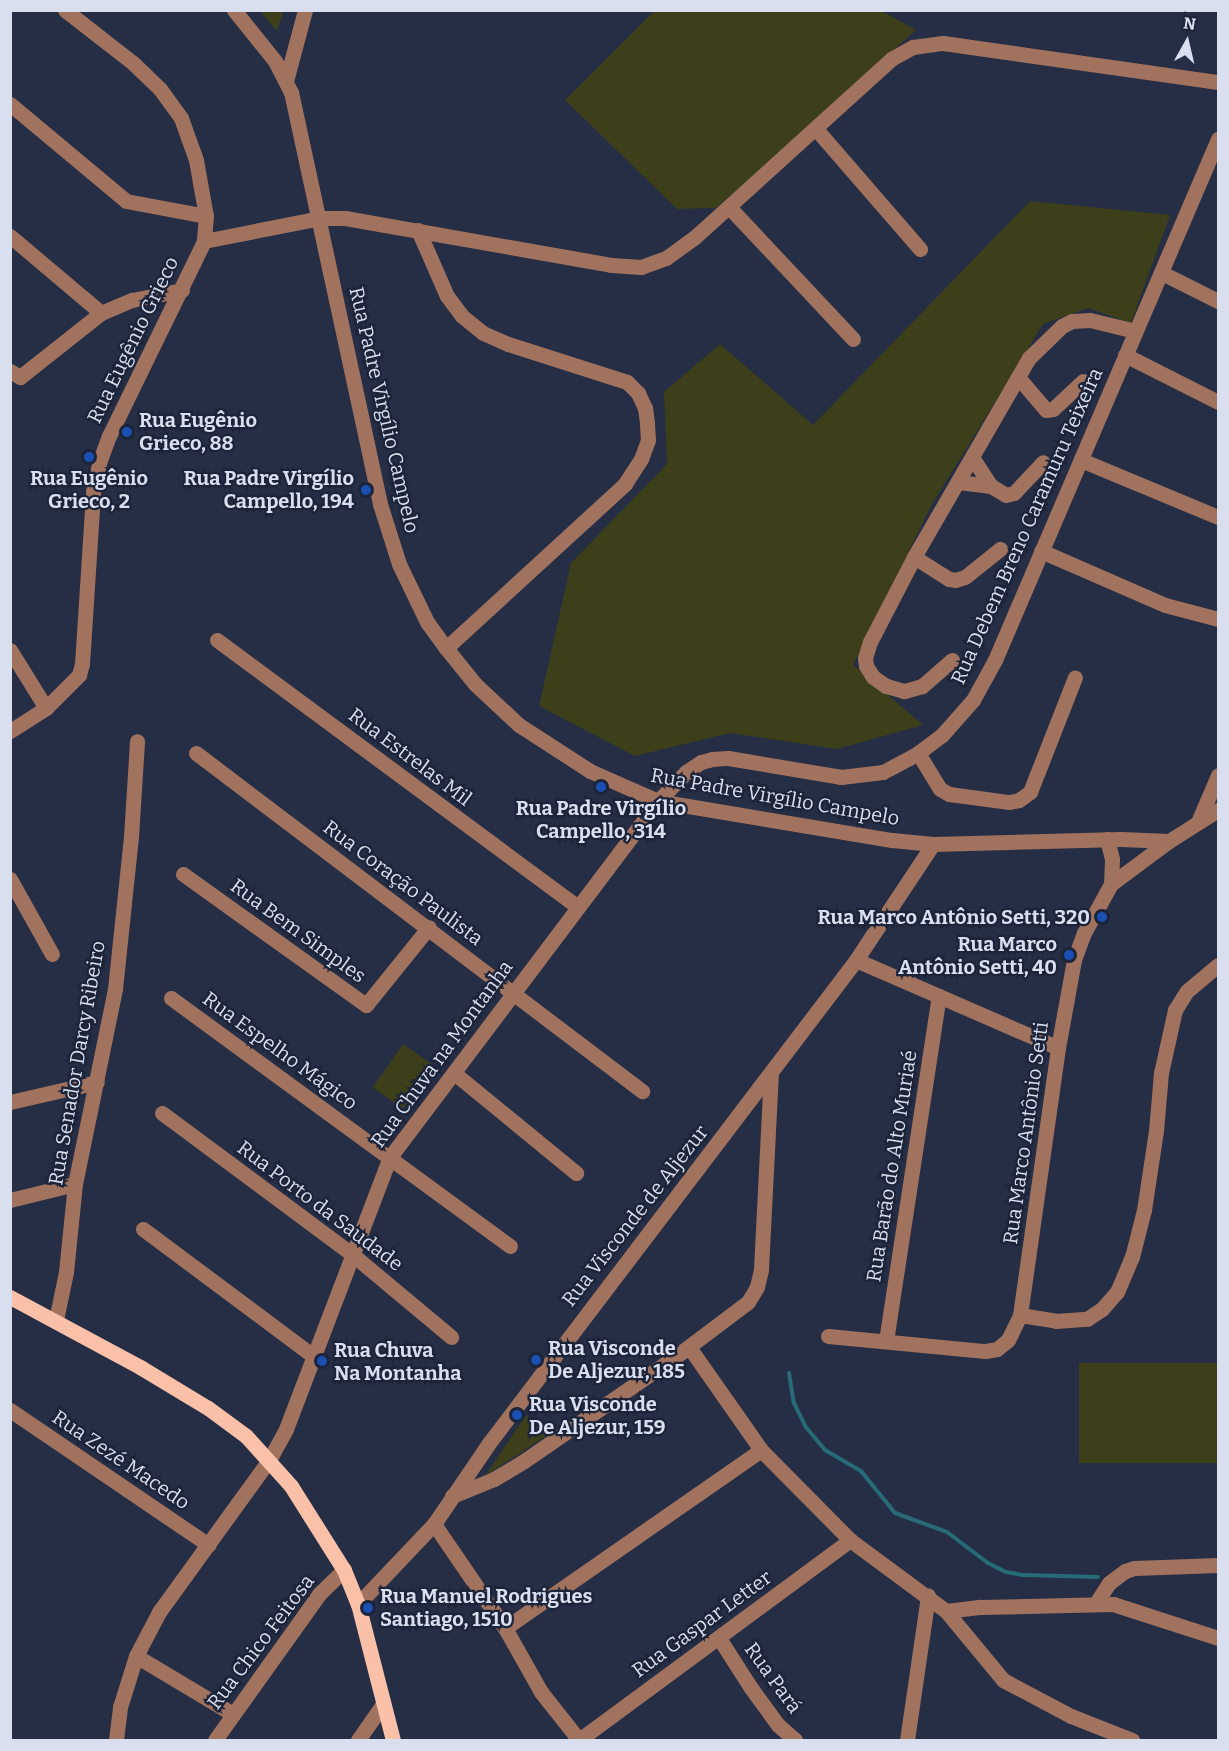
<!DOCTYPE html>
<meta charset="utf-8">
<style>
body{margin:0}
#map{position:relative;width:1229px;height:1751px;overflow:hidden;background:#252e45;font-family:Bitter,serif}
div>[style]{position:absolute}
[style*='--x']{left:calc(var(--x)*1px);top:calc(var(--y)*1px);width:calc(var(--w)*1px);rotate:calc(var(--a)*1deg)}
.green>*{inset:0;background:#3c3f1a;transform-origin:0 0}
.stream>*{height:4px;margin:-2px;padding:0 2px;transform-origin:2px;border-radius:2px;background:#276b78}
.minor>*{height:15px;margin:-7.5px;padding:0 7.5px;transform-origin:7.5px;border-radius:7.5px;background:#a1725e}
.major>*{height:15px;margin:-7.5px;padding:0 7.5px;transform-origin:7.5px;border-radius:7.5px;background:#fac0a8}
.dots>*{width:16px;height:16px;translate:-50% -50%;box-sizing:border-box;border:3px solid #1c243a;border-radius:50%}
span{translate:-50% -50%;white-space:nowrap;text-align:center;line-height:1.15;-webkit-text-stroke:4.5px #1c243a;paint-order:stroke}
.street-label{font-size:20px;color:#d9dfee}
.poi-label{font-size:20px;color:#d9dfee;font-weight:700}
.left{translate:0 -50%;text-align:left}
.right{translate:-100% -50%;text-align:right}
.frame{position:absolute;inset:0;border:12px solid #d9dfee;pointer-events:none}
.north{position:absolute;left:1157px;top:12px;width:60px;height:60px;-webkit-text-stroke:4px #1c243a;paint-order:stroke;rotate:8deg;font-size:16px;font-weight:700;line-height:24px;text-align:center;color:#d9dfee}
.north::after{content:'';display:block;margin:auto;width:21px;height:27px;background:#d9dfee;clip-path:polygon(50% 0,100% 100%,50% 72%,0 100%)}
</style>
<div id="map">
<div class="green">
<div style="clip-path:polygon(260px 11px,284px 11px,277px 30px,276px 30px)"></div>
<div style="clip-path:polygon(654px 11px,882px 11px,916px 30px,716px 208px,677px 209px,565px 100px)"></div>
<div style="clip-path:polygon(1030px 201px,1170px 215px,1131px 323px,1088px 308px,1043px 324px,931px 506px,853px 665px,923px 725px,837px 749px,730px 733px,635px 756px,539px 706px,571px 563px,667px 464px,664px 392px,720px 344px,813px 425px)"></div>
<div style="left:403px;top:1044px;width:37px;height:53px;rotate:35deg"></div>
<div style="left:1079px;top:1363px;width:139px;height:100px"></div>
<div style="clip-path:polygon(526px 1415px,546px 1436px,485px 1476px)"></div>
</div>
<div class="stream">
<div style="--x:789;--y:1373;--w:30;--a:81"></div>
<div style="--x:794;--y:1403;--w:25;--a:64"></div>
<div style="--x:805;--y:1426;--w:31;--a:50"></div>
<div style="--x:825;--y:1450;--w:42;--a:30.3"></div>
<div style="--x:861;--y:1471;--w:54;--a:51"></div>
<div style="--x:895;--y:1513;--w:55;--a:20.1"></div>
<div style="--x:947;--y:1532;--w:51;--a:37.1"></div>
<div style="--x:988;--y:1563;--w:20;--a:27"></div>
<div style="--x:1006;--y:1572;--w:17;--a:10"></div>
<div style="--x:1023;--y:1575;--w:75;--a:1.5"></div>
</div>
<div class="minor">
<div style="--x:65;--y:10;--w:86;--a:37.9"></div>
<div style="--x:133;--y:63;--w:37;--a:44"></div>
<div style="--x:160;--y:89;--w:36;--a:54"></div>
<div style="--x:181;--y:118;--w:45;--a:70.3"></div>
<div style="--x:196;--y:160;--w:57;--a:79.9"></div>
<div style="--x:206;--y:216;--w:25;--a:95"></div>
<div style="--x:234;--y:10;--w:65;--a:51.2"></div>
<div style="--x:275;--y:61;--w:35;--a:63"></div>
<div style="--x:291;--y:92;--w:422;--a:77.8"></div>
<div style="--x:380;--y:504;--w:63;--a:72.4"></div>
<div style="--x:399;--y:564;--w:64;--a:64.2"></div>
<div style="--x:427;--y:622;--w:32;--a:54"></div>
<div style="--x:446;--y:648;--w:46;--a:51.1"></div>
<div style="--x:475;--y:684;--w:60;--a:43"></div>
<div style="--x:519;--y:725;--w:85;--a:32.9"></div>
<div style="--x:590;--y:771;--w:74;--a:23.8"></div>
<div style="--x:658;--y:801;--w:237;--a:9.5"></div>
<div style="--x:892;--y:840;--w:41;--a:5.6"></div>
<div style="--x:933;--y:844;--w:188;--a:-1.5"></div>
<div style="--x:1121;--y:839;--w:48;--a:2.4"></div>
<div style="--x:286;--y:81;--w:73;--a:-75"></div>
<div style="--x:10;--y:104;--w:151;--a:39.9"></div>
<div style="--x:126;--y:201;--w:81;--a:10.6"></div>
<div style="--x:816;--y:129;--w:159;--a:49.1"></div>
<div style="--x:729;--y:207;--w:181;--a:46.8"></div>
<div style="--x:418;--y:230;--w:72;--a:66.3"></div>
<div style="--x:447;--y:296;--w:25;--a:53"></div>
<div style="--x:462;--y:316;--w:27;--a:39"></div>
<div style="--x:483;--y:333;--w:27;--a:24"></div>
<div style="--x:508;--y:344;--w:125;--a:17.7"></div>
<div style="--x:627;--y:382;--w:16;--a:45"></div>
<div style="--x:638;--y:393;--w:17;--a:65"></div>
<div style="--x:645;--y:408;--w:15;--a:82"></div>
<div style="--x:647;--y:423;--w:17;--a:87"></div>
<div style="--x:648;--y:440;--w:20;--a:110"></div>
<div style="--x:641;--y:459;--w:30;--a:123"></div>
<div style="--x:625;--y:484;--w:243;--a:137.5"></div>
<div style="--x:10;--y:236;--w:119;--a:40.2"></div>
<div style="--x:1162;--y:273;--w:63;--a:26.6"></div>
<div style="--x:1125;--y:355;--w:104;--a:26.8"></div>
<div style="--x:10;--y:371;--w:12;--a:31"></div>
<div style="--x:20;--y:377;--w:103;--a:-38.3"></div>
<div style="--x:101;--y:313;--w:34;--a:-23"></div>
<div style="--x:132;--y:300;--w:51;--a:-11.3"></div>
<div style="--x:1018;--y:377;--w:43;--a:49.7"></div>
<div style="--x:1046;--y:410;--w:7;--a:-8"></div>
<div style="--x:1053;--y:409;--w:41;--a:-43"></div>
<div style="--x:972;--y:457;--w:35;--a:57"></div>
<div style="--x:991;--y:486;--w:17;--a:31"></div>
<div style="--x:1006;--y:495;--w:8;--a:-14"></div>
<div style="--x:1014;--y:493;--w:42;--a:-46.9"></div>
<div style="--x:1081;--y:460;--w:148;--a:22.6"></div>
<div style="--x:958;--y:482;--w:33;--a:7"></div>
<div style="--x:1041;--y:551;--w:135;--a:23.5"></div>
<div style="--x:1165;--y:605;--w:55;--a:14.8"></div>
<div style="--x:914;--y:557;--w:41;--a:32.2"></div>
<div style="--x:949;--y:579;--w:6;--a:9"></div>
<div style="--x:955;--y:580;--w:10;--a:-17"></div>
<div style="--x:965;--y:577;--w:45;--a:-38.7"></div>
<div style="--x:217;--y:640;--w:449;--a:36.5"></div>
<div style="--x:10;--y:650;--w:68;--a:58.2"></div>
<div style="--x:952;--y:660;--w:40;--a:139"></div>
<div style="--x:922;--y:686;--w:19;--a:164"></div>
<div style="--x:904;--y:691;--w:19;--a:-164"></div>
<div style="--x:886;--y:686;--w:16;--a:-145"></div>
<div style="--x:873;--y:677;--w:13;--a:-122"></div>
<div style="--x:866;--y:666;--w:8;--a:-97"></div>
<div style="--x:865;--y:658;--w:17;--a:-73"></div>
<div style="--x:870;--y:642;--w:96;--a:-62.6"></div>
<div style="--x:914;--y:557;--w:230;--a:-60"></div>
<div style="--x:1029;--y:358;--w:46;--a:-44.1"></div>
<div style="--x:1062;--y:326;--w:11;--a:-27"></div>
<div style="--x:1072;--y:321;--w:18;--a:-3"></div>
<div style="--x:1090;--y:320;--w:46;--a:13.7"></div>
<div style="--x:10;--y:731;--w:43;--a:-32.6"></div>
<div style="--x:46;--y:708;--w:47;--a:-45"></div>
<div style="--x:79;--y:675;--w:11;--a:-75"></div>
<div style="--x:82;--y:664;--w:172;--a:-86.3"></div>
<div style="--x:93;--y:492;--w:30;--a:-78"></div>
<div style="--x:99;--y:463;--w:29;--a:-70"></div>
<div style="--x:109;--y:436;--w:217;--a:-64"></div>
<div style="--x:204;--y:241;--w:118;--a:-11.2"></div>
<div style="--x:320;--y:218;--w:25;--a:0"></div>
<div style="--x:345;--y:218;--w:270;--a:10"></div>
<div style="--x:611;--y:265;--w:30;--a:4"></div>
<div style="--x:641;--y:267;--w:27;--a:-20"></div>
<div style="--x:666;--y:258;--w:36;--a:-36"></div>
<div style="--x:695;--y:237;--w:265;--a:-42.2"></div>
<div style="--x:891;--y:59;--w:25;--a:-29"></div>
<div style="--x:913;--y:47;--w:30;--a:-8"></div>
<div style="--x:943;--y:43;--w:278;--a:8.1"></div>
<div style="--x:196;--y:753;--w:560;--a:37.16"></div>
<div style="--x:918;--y:753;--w:42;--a:58.6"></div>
<div style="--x:940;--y:789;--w:10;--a:29"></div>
<div style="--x:949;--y:794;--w:61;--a:7.6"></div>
<div style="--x:1009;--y:802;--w:10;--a:-11"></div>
<div style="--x:1019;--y:800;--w:14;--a:-36"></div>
<div style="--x:1030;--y:792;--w:123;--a:-68.6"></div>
<div style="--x:1198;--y:822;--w:51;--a:-66.9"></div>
<div style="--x:1107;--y:839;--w:21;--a:76"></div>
<div style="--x:1112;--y:859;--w:25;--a:92"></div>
<div style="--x:183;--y:874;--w:225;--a:35.6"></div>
<div style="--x:366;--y:1005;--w:100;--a:-51.1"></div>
<div style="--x:10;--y:879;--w:86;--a:60.8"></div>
<div style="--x:856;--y:960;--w:220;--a:23.5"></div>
<div style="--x:171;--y:998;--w:420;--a:36.2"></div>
<div style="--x:454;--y:1073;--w:158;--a:39.3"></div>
<div style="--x:10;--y:1102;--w:89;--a:-12.9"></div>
<div style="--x:162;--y:1113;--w:238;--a:36.6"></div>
<div style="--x:353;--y:1255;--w:128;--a:39.9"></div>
<div style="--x:10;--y:1200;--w:67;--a:-13.8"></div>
<div style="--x:143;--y:1229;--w:214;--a:36.7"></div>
<div style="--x:1020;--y:1315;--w:36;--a:9"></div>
<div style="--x:1056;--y:1321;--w:31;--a:-4"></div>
<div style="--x:1087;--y:1319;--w:18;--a:-34"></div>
<div style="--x:1102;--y:1309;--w:23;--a:-49"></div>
<div style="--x:1117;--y:1292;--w:38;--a:-67"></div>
<div style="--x:1132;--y:1257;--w:49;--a:-75.7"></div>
<div style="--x:1144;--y:1210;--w:80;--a:-81.4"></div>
<div style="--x:1156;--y:1131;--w:58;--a:-85.1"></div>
<div style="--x:1161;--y:1073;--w:65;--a:-77.5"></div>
<div style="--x:1175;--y:1010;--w:22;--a:-58"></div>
<div style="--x:1187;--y:991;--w:40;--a:-40"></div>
<div style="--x:56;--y:1320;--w:49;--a:-78.2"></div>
<div style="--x:66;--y:1272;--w:88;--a:-84.2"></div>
<div style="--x:75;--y:1184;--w:199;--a:-78.4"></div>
<div style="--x:115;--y:989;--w:153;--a:-84"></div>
<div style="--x:131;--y:837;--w:96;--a:-86.4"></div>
<div style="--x:828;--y:1336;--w:158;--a:5.5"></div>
<div style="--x:985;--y:1351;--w:12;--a:-9"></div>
<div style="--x:997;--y:1349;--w:14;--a:-39"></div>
<div style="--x:1008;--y:1340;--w:28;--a:-64"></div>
<div style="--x:1020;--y:1315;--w:270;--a:-81.9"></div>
<div style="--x:1058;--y:1048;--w:89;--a:-79.7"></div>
<div style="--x:1074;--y:960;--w:29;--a:-70"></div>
<div style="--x:1084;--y:933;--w:56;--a:-61.1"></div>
<div style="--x:1111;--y:884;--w:72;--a:-36.6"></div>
<div style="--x:1169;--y:841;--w:58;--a:-32.3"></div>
<div style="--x:886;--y:1341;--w:349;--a:-81.3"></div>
<div style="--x:689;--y:1347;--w:126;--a:55"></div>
<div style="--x:761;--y:1450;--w:127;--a:45.3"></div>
<div style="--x:850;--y:1540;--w:119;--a:36.5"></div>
<div style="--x:946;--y:1611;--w:89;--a:50.4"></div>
<div style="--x:1003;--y:1680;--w:77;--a:27.9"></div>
<div style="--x:1071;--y:1716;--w:66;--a:21.5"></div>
<div style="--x:10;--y:1410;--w:240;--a:34.2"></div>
<div style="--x:452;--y:1496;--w:45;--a:-22"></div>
<div style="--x:494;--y:1479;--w:35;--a:-31"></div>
<div style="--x:524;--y:1461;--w:188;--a:-34.6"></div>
<div style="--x:679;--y:1354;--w:86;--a:-37"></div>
<div style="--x:748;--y:1302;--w:17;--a:-59"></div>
<div style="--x:757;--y:1287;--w:18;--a:-77"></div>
<div style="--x:761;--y:1269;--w:196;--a:-87.1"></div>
<div style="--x:434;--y:1524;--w:126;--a:55.7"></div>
<div style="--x:505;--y:1628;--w:73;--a:60.6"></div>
<div style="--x:541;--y:1692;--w:61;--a:51.6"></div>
<div style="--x:1096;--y:1603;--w:24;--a:-57"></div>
<div style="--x:1109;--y:1583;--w:20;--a:-37"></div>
<div style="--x:1125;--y:1571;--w:9;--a:-18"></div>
<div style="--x:1134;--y:1568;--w:84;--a:-2"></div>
<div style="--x:358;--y:1604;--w:110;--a:-46.5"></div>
<div style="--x:434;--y:1524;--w:98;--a:-55.8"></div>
<div style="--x:489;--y:1443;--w:607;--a:-52.77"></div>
<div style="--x:856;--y:960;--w:139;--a:-56.4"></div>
<div style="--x:946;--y:1611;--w:35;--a:-7"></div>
<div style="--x:981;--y:1607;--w:132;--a:-1.3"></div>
<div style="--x:1113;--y:1604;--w:110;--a:17.9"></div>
<div style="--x:505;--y:1628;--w:312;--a:-34.8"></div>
<div style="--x:719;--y:1638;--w:59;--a:57.4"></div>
<div style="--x:751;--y:1688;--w:46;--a:53.9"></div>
<div style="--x:778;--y:1725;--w:23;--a:41"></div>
<div style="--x:136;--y:1656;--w:113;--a:30.9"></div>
<div style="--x:116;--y:1740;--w:33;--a:-83"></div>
<div style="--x:120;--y:1707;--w:53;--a:-72.6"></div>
<div style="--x:136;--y:1656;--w:50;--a:-62.4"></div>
<div style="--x:159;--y:1612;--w:188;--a:-54.1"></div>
<div style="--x:269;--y:1460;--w:35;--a:-61"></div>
<div style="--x:286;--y:1429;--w:291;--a:-69.1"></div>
<div style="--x:390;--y:1157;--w:446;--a:-53"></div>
<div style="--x:658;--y:801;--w:40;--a:-46"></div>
<div style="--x:686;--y:772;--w:18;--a:-34"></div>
<div style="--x:701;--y:762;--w:11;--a:-15"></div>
<div style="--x:712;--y:759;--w:16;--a:-4"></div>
<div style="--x:728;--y:758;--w:115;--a:9.5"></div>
<div style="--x:841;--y:777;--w:42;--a:-6.8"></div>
<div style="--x:883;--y:772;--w:40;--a:-28"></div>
<div style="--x:918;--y:753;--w:30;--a:-37"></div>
<div style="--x:942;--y:735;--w:47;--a:-48.5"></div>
<div style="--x:973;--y:700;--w:46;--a:-61.2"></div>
<div style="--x:995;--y:660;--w:567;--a:-66.83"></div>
<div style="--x:215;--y:1740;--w:179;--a:-54.5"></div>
<div style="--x:319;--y:1594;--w:35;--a:-44"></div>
<div style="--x:358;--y:1740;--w:44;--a:-55.2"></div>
<div style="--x:579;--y:1740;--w:337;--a:-36.4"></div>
<div style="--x:907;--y:1740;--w:146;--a:-81.7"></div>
</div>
<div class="major">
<div style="--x:10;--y:1297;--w:148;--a:28.3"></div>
<div style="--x:140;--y:1367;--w:79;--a:31.1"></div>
<div style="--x:208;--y:1408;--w:47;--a:36.4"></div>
<div style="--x:246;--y:1436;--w:67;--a:48"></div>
<div style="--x:291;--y:1486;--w:99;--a:57.8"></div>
<div style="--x:344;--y:1570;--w:37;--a:68"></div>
<div style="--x:358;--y:1604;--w:140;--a:75.6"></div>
</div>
<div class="dots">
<div style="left:127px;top:432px;background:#1a4fb4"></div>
<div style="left:89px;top:457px;background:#1a4fb4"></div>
<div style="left:366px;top:490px;background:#1a4fb4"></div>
<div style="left:601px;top:787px;background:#1a4fb4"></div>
<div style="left:1102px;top:917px;background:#1a4fb4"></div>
<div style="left:1069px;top:955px;background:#1a4fb4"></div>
<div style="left:536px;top:1360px;background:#1a4fb4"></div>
<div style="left:322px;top:1361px;background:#1a4fb4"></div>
<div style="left:517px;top:1415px;background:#1a4fb4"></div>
<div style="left:368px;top:1608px;background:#1a4fb4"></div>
</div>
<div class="street-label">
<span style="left:133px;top:340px;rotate:-64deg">Rua Eugênio Grieco</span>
<span style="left:384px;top:410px;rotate:77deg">Rua Padre Virgílio Campelo</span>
<span style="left:1027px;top:526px;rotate:-66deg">Rua Debem Breno Caramuru Teixeira</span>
<span style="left:410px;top:757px;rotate:37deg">Rua Estrelas Mil</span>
<span style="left:775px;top:797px;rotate:10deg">Rua Padre Virgílio Campelo</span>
<span style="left:403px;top:883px;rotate:37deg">Rua Coração Paulista</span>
<span style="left:298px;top:931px;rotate:36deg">Rua Bem Simples</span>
<span style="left:280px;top:1051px;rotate:36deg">Rua Espelho Mágico</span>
<span style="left:442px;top:1054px;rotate:-54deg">Rua Chuva na Montanha</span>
<span style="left:77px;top:1063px;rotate:-80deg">Rua Senador Darcy Ribeiro</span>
<span style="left:1026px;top:1133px;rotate:-82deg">Rua Marco Antônio Setti</span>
<span style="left:892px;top:1166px;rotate:-81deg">Rua Barão do Alto Muriaé</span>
<span style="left:320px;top:1206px;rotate:37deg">Rua Porto da Saudade</span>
<span style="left:635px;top:1216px;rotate:-52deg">Rua Visconde de Aljezur</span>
<span style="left:121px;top:1460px;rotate:34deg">Rua Zezé Macedo</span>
<span style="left:702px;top:1624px;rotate:-36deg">Rua Gaspar Letter</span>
<span style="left:261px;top:1642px;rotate:-53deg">Rua Chico Feitosa</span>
<span style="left:773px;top:1678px;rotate:54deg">Rua Pará</span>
</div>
<div class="poi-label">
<span class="left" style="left:139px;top:432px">Rua Eugênio<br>Grieco, 88</span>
<span style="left:89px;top:490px">Rua Eugênio<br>Grieco, 2</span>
<span class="right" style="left:354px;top:490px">Rua Padre Virgílio<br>Campello, 194</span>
<span style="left:601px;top:820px">Rua Padre Virgílio<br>Campello, 314</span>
<span class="right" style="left:1090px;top:917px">Rua Marco Antônio Setti, 320</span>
<span class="right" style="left:1057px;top:956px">Rua Marco<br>Antônio Setti, 40</span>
<span class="left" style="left:548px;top:1360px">Rua Visconde<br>De Aljezur, 185</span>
<span class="left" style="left:334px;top:1362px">Rua Chuva<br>Na Montanha</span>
<span class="left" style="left:529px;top:1416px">Rua Visconde<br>De Aljezur, 159</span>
<span class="left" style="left:380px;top:1608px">Rua Manuel Rodrigues<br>Santiago, 1510</span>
</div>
<div class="frame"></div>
<div class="north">N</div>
</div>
